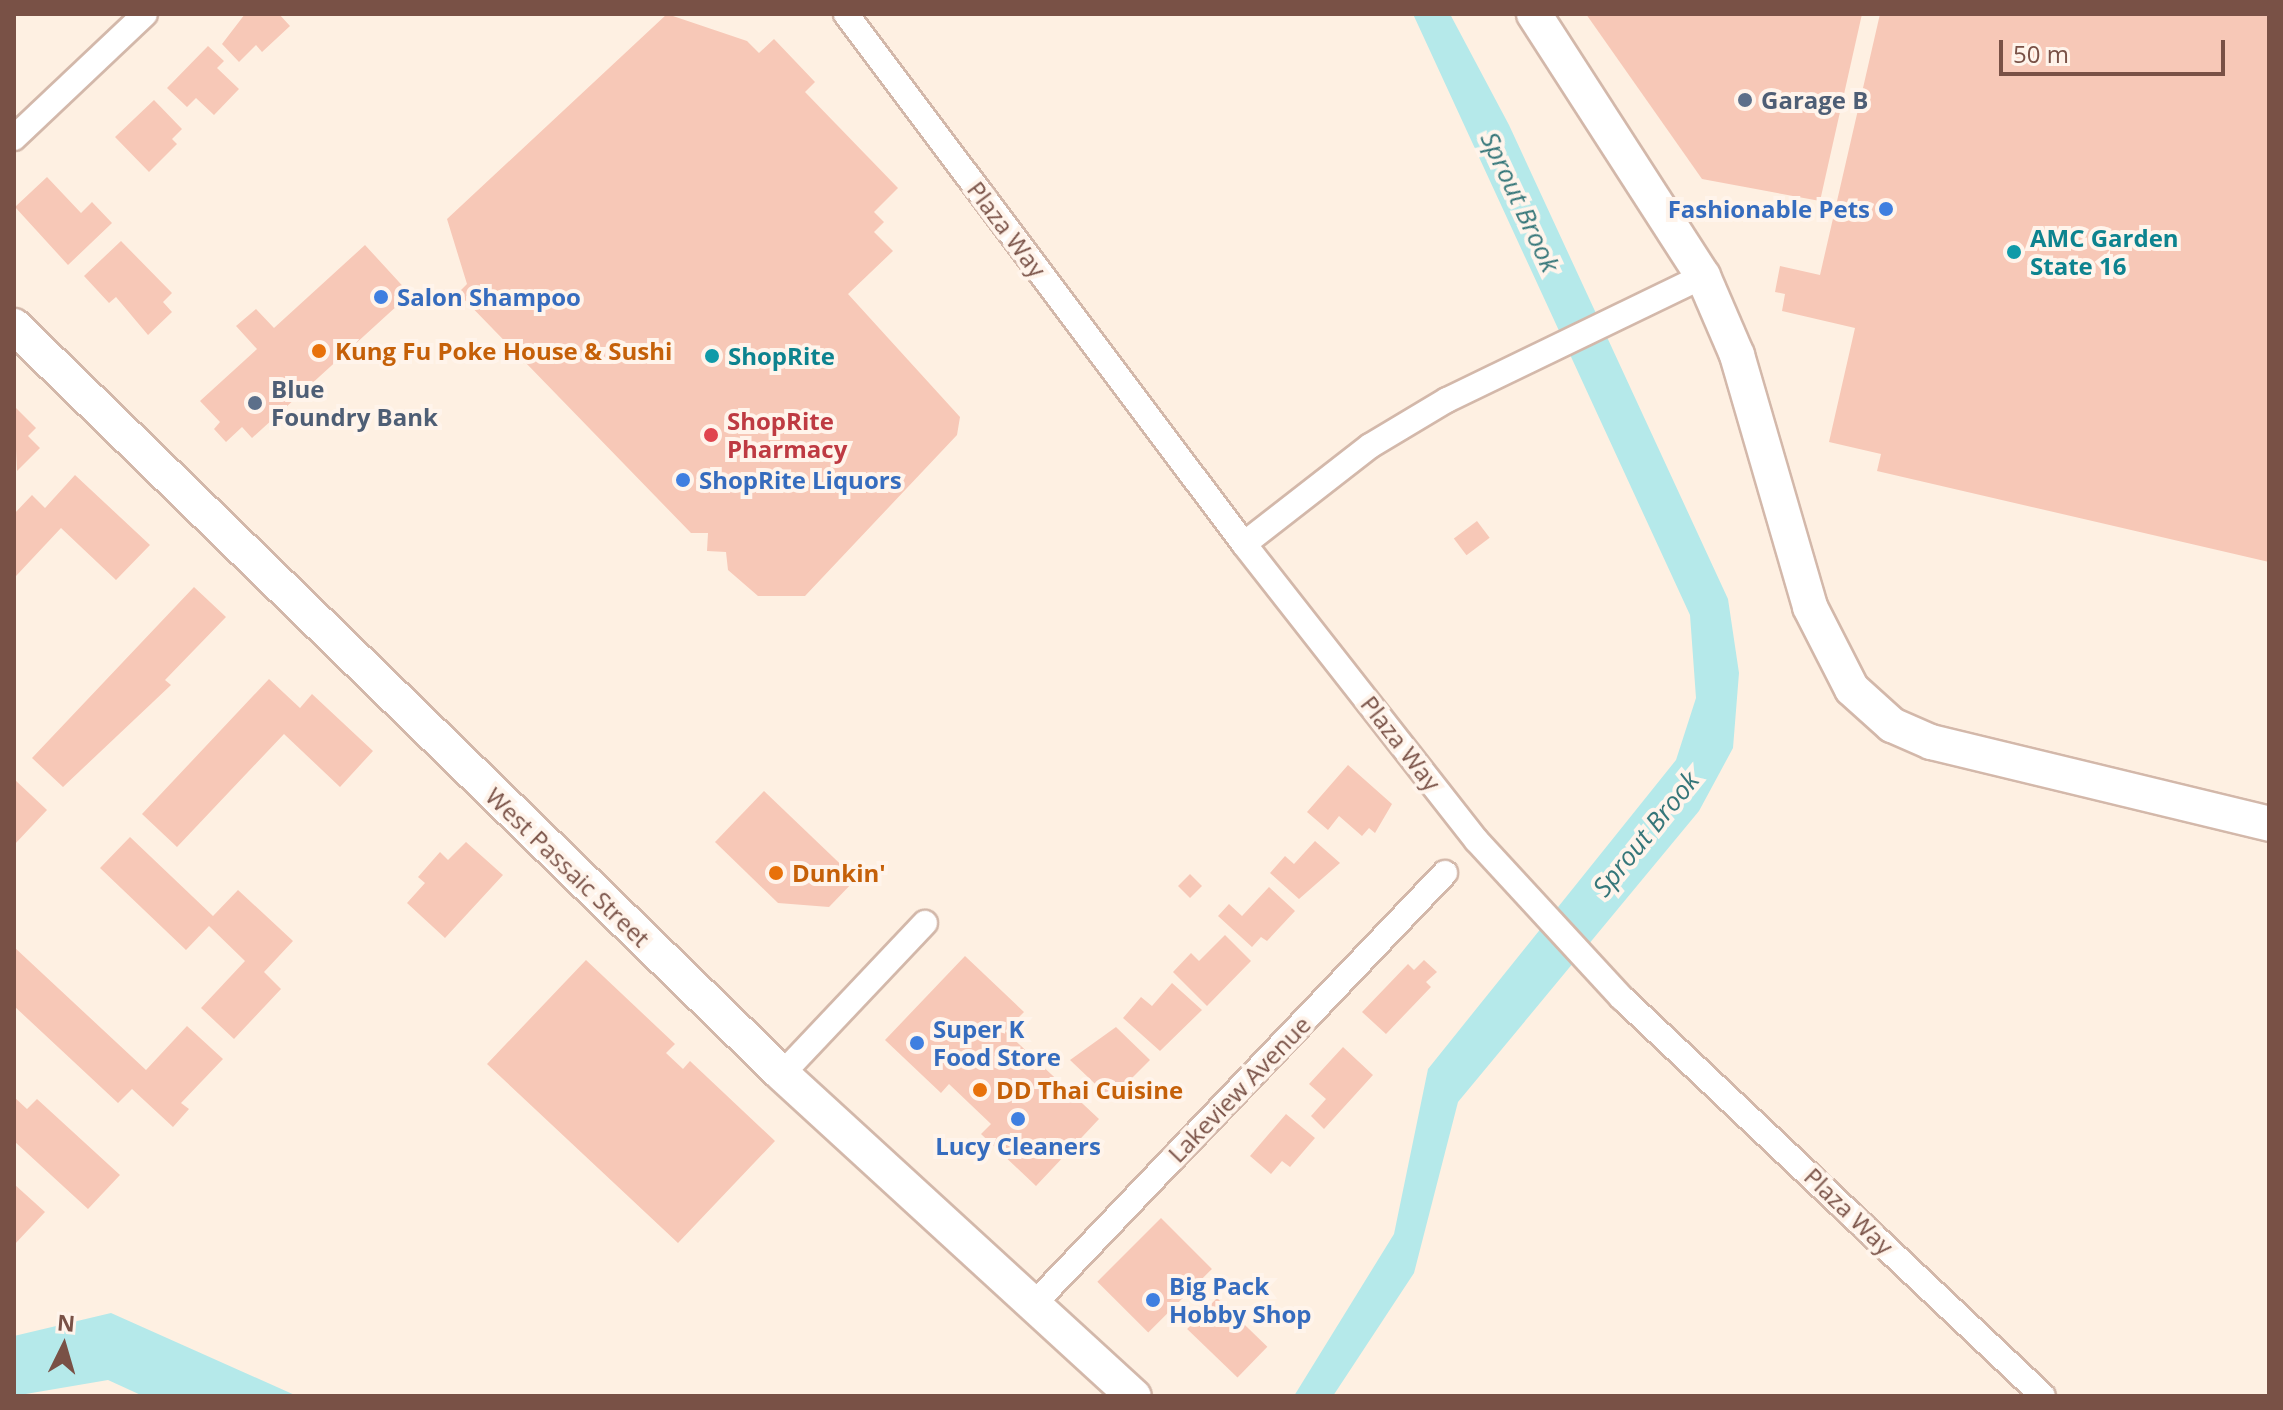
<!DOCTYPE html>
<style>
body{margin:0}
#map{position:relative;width:2283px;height:1410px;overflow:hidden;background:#fef0e2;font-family:"Open Sans",sans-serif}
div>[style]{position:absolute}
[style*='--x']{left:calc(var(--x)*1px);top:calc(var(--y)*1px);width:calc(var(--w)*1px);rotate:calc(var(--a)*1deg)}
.water>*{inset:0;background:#b5e9ea}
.building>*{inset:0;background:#f7c8b7;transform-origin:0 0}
.roads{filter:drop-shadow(2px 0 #d3b8aa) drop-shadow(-2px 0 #d3b8aa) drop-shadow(0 2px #d3b8aa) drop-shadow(0 -2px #d3b8aa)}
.street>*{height:24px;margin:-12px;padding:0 12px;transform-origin:12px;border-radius:12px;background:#fff}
.secondary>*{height:34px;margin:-17px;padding:0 17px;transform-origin:17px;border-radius:17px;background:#fff}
.dots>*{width:22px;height:22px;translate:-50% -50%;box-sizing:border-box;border:4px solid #fff4eb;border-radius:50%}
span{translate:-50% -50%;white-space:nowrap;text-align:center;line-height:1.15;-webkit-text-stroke:8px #fff4eb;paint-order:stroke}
.service-label{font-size:24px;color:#4e5e75;font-weight:700}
.left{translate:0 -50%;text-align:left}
.shop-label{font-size:24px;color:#366cbe;font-weight:700}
.right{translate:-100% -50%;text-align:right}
.street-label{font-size:24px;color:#795146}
.culture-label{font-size:24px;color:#0d838f;font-weight:700}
.food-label{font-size:24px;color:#c56008;font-weight:700}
.health-label{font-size:24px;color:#be3a42;font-weight:700}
.water-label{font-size:26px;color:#357679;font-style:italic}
.frame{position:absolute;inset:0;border:16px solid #795146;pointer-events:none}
.north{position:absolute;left:24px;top:1306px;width:80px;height:80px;-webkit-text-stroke:6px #fff4eb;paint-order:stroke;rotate:5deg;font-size:22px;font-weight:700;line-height:32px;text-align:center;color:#795146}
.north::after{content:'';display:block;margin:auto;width:28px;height:36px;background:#795146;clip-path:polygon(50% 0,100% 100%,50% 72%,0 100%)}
.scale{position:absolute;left:1999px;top:40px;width:226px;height:36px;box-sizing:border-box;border:4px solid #795146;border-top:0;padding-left:10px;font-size:24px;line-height:28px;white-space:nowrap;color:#795146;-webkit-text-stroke:6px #fff4eb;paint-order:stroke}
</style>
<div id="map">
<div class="water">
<div style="clip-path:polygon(1413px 14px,1450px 14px,1509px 125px,1728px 599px,1739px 673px,1733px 748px,1699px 811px,1458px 1102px,1414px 1273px,1333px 1396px,1294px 1396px,1394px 1234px,1428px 1069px,1676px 760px,1696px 698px,1690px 615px)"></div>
<div style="clip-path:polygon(111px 1313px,297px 1396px,143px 1396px,108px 1380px,14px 1396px,14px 1336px)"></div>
</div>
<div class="building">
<div style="clip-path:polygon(245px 14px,279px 14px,290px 26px,262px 52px,256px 45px,239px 62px,222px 44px)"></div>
<div style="clip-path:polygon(667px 14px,747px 41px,759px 53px,774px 39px,815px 82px,805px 92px,898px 188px,874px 212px,884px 222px,874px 232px,893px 251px,848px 294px,960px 417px,957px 435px,805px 596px,758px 596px,728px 570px,726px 552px,707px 551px,708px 533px,691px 533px,458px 293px,467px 284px,447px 219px)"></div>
<div style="clip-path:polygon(1586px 14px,1862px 14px,1820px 201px,1702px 179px)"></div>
<div style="clip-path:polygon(1880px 14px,2269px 14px,2269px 562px,1877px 471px,1881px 454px,1829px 442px,1855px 328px,1782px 311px,1785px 294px,1775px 292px,1780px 266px,1820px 275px)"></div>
<div style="clip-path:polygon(208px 46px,224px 61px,217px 68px,239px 89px,214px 115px,196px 98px,187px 107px,167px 88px)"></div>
<div style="clip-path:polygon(154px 100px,182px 129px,172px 139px,177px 144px,149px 172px,115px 137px)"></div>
<div style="clip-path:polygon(47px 177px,81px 213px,92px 202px,112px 223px,68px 265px,15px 207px)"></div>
<div style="clip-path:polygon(121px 241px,172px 293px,163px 302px,172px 312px,148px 335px,116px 297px,109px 303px,84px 276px)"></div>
<div style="clip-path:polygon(365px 245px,410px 294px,252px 438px,242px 427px,226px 442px,214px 429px,220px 422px,200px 401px,257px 349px,236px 326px,256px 309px,274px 328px)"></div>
<div style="clip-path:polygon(14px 406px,36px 428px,28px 436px,40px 448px,17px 471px)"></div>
<div style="clip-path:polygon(75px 475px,150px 545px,116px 580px,61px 528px,16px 576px,14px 514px,32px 495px,45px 508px)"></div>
<div style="left:1477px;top:521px;width:21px;height:29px;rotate:53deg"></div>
<div style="clip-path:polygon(194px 587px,226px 617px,165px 680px,171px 685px,63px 787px,32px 758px)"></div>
<div style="clip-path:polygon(269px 679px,300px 708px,312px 694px,373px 751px,340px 787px,284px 734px,177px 847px,142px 814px)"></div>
<div style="clip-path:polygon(1348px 765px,1392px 804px,1375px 833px,1369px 828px,1362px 836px,1339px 816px,1328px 830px,1307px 812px)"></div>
<div style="clip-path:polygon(14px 779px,47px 810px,14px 845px)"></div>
<div style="clip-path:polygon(764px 791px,856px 879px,829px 907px,778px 903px,715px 842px)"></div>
<div style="clip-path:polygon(130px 837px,213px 916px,238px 890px,293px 941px,264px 972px,281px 989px,234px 1039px,201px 1008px,245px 961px,209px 926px,186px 950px,100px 868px)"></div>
<div style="clip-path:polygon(1315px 841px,1340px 863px,1299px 899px,1270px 873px,1285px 856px,1294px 864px)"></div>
<div style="clip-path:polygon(466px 842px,503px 875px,445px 938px,407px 903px,425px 883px,418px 877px,440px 852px,448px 860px)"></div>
<div style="left:1190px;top:874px;width:17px;height:17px;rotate:45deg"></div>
<div style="clip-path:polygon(1269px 887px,1295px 911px,1267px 941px,1261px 937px,1252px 947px,1218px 916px,1229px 904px,1242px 916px)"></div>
<div style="clip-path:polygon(1225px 935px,1251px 961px,1207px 1006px,1173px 972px,1191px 953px,1199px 961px)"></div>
<div style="clip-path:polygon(14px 947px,146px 1070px,187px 1026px,223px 1059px,181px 1103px,189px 1109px,173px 1127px,132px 1089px,118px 1103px,14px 1006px)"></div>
<div style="clip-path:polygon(965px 956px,1024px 1012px,1005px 1031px,1099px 1119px,1036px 1186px,981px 1134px,991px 1124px,949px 1084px,941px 1093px,885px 1040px)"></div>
<div style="clip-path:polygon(586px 960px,675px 1044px,666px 1053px,683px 1069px,690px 1061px,775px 1141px,678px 1243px,487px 1064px)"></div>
<div style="clip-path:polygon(1424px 960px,1437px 972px,1426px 982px,1431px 987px,1386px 1034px,1362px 1012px,1408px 964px,1414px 970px)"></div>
<div style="clip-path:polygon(1172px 983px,1202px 1010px,1160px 1051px,1123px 1018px,1141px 997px,1152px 1006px)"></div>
<div style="clip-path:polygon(1116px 1027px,1150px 1060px,1111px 1099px,1070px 1060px)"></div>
<div style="clip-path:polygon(1343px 1047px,1373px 1075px,1324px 1129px,1311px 1116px,1326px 1099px,1309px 1084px)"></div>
<div style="clip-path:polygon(14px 1097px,27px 1109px,37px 1099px,120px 1175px,88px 1209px,14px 1141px)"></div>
<div style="clip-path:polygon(1286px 1114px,1315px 1138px,1290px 1167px,1282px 1161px,1271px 1174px,1250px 1156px)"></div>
<div style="clip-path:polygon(14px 1184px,45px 1212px,14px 1245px)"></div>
<div style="left:1161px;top:1218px;width:72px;height:90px;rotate:45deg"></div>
<div style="left:1217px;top:1298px;width:70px;height:43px;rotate:44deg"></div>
</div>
<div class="roads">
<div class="street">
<div style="--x:846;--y:14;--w:663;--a:53.1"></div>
<div style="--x:1244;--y:544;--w:377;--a:51.9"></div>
<div style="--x:1477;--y:841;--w:214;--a:47.3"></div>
<div style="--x:1622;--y:998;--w:579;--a:43.39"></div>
<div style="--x:14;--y:138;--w:180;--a:-43.4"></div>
<div style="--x:1244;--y:544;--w:160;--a:-37.9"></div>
<div style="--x:1370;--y:446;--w:90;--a:-30.9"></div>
<div style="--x:1447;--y:400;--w:284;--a:-25.8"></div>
<div style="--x:782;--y:1074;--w:208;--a:-46.6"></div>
<div style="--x:1033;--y:1305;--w:597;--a:-46.36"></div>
</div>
<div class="secondary">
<div style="--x:1534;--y:14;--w:312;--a:57.2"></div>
<div style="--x:1703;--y:276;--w:86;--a:66.7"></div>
<div style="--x:1737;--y:355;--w:262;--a:73.8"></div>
<div style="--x:1810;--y:607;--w:92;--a:62.9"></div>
<div style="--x:1852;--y:689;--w:54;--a:42"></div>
<div style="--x:1892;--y:725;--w:43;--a:23.6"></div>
<div style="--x:1931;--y:742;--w:348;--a:13.6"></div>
<div style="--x:14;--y:326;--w:1072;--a:44.24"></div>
<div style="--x:782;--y:1074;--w:477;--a:42.5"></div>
</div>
</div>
<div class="dots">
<div style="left:1745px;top:100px;background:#5c6f8a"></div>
<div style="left:1886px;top:209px;background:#3f7fe0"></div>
<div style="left:2014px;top:252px;background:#0f9aa8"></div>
<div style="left:381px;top:297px;background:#3f7fe0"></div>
<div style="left:319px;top:351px;background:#e8710a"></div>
<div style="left:712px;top:356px;background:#0f9aa8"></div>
<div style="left:255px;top:403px;background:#5c6f8a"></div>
<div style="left:711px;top:435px;background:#e0444e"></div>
<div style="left:683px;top:480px;background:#3f7fe0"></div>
<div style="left:776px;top:873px;background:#e8710a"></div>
<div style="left:917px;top:1043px;background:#3f7fe0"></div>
<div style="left:980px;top:1090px;background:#e8710a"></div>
<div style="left:1018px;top:1119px;background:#3f7fe0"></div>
<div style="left:1153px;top:1300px;background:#3f7fe0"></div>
</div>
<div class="service-label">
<span class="left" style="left:1761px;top:100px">Garage B</span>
<span class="left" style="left:271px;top:403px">Blue<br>Foundry Bank</span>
</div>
<div class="shop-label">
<span class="right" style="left:1870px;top:209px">Fashionable Pets</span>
<span class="left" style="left:397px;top:297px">Salon Shampoo</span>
<span class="left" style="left:699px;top:480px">ShopRite Liquors</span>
<span class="left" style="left:933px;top:1043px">Super K<br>Food Store</span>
<span style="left:1018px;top:1146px">Lucy Cleaners</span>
<span class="left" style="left:1169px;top:1300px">Big Pack<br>Hobby Shop</span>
</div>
<div class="street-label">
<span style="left:1007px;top:229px;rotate:53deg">Plaza Way</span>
<span style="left:1401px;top:743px;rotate:52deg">Plaza Way</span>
<span style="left:568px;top:867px;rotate:44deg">West Passaic Street</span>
<span style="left:1239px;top:1089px;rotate:-46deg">Lakeview Avenue</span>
<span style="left:1849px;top:1211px;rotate:44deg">Plaza Way</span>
</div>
<div class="culture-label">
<span class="left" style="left:2030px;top:252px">AMC Garden<br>State 16</span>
<span class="left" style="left:728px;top:356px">ShopRite</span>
</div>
<div class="food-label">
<span class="left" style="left:335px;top:351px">Kung Fu Poke House &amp; Sushi</span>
<span class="left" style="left:792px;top:873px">Dunkin'</span>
<span class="left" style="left:996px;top:1090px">DD Thai Cuisine</span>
</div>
<div class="health-label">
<span class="left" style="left:727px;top:435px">ShopRite<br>Pharmacy</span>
</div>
<div class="water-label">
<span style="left:1520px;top:202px;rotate:65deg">Sprout Brook</span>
<span style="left:1646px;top:834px;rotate:-51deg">Sprout Brook</span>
</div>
<div class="frame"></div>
<div class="north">N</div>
<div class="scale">50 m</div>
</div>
